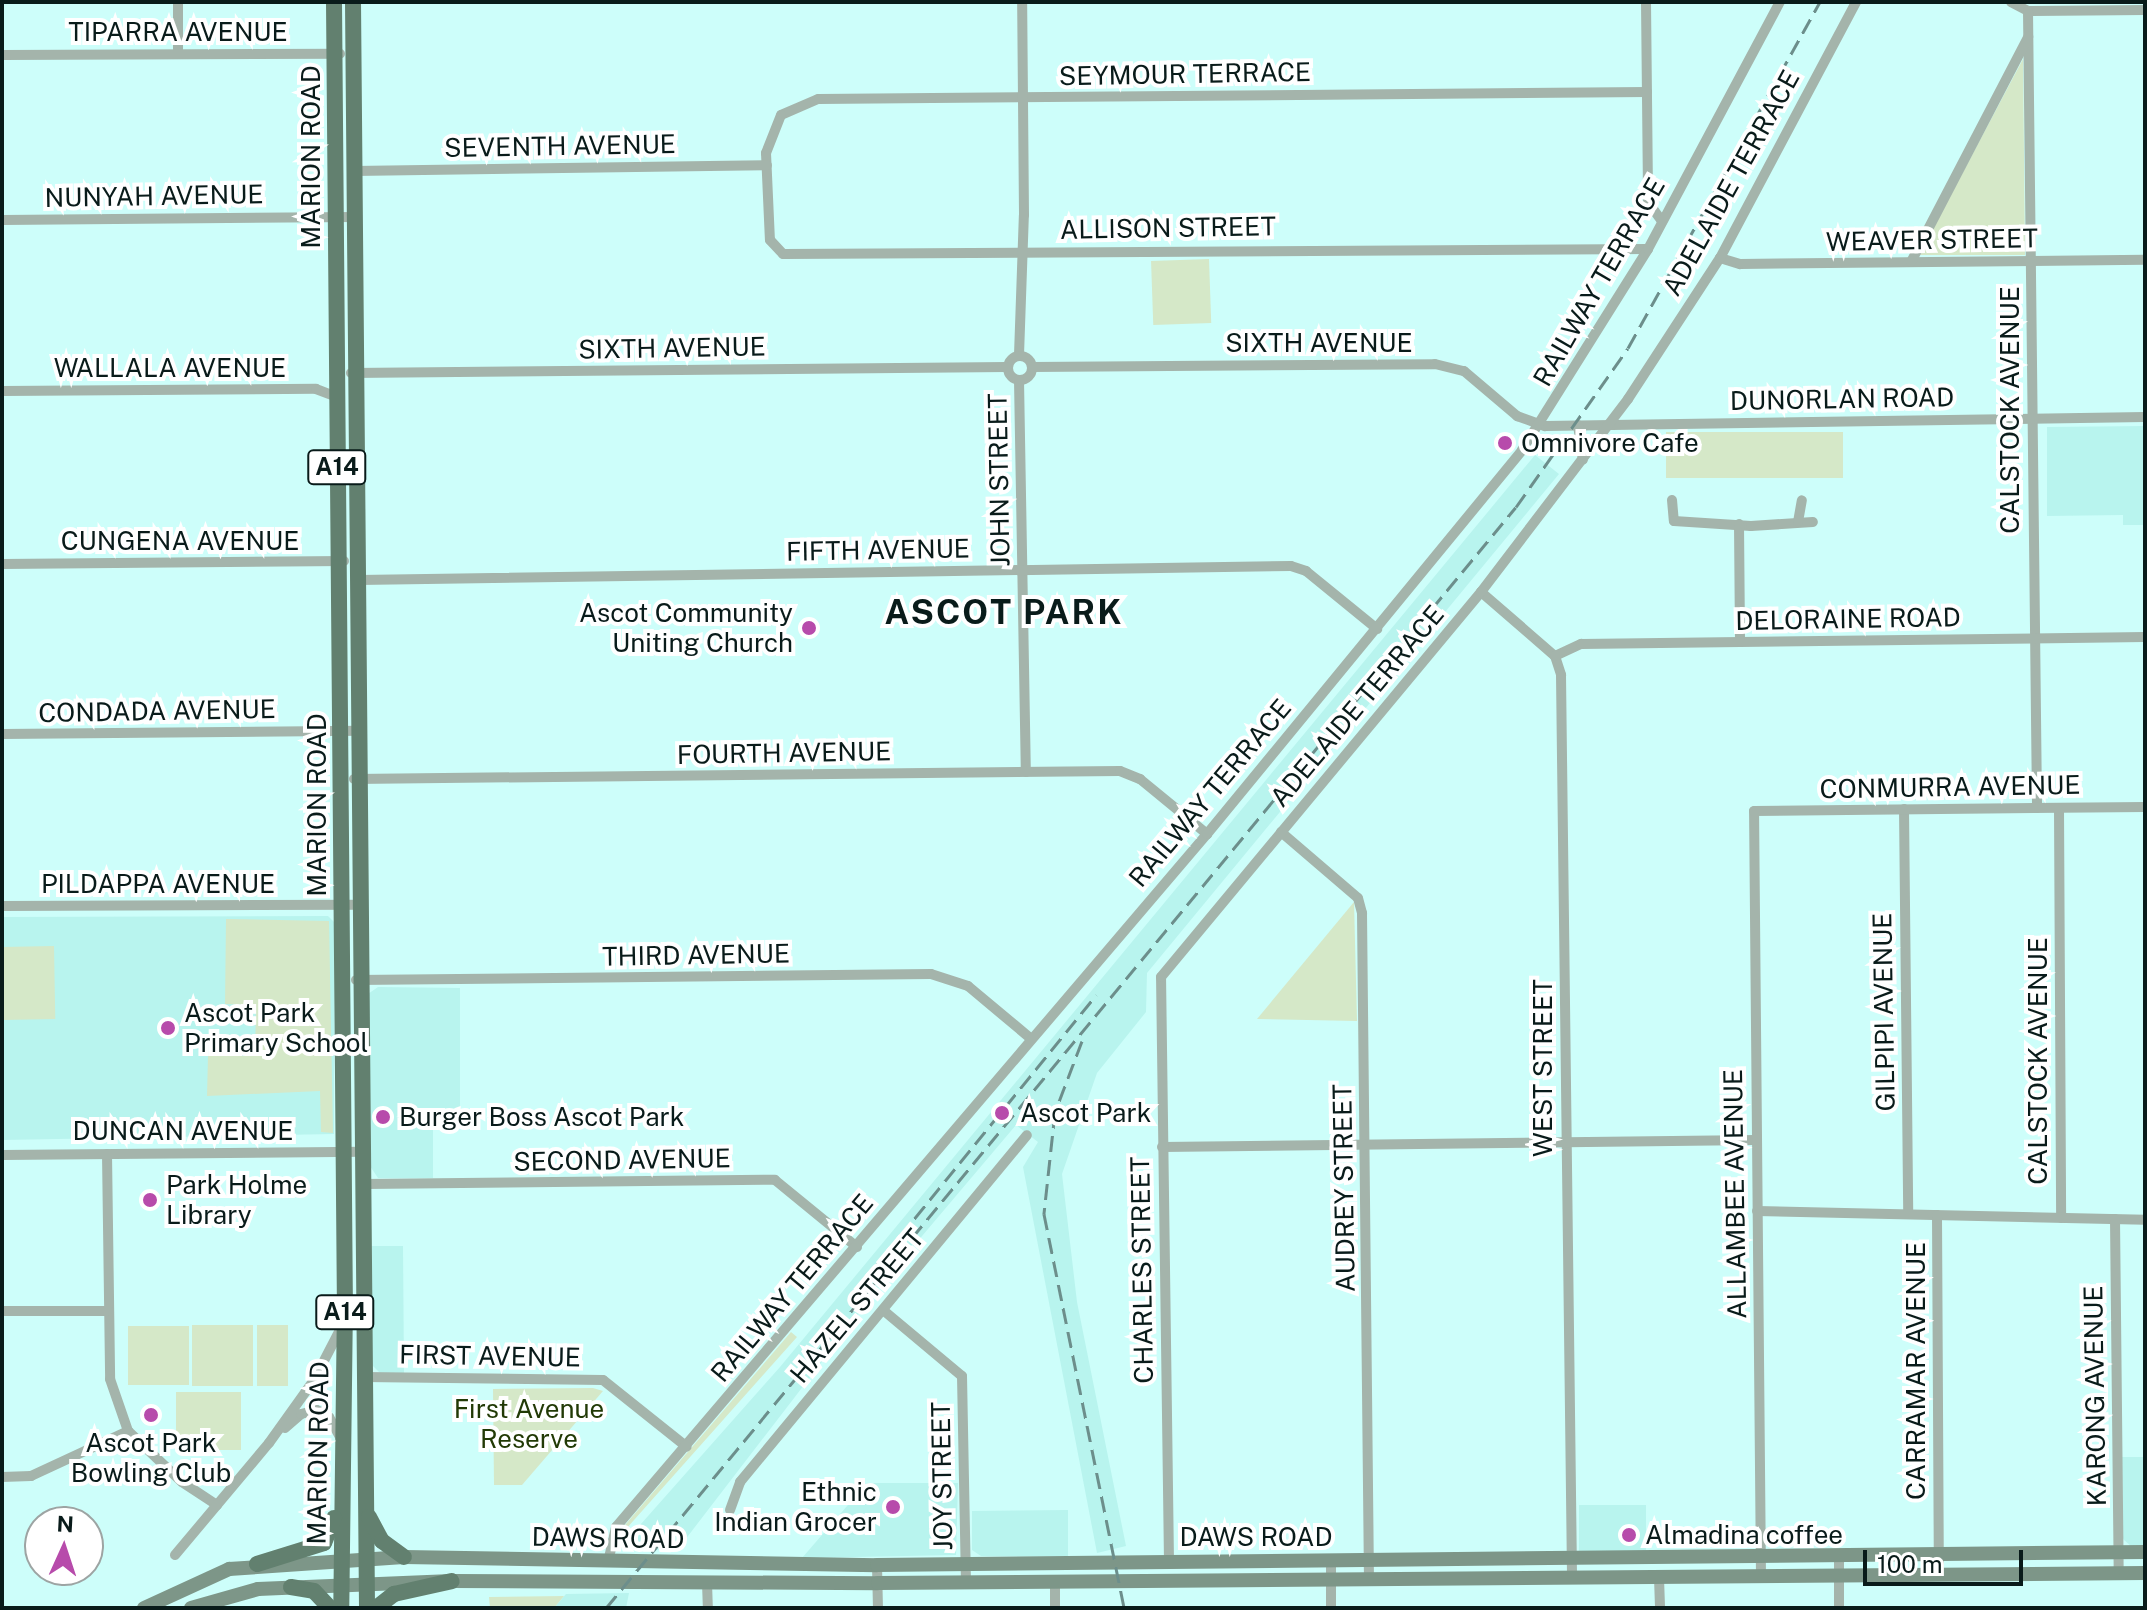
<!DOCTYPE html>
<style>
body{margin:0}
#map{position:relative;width:2147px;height:1610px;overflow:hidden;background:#cdfefa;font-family:"Public Sans",sans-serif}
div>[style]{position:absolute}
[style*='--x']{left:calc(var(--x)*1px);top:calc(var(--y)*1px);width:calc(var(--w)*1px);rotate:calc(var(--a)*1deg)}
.built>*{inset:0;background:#b8f4ee;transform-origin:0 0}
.green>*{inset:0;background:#d5e8c8;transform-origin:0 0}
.street>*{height:10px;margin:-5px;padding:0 5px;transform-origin:5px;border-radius:5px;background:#a4b4ab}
.street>.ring{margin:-5px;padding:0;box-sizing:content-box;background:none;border:10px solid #a4b4ab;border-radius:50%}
.secondary>*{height:14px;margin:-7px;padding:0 7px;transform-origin:7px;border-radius:7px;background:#7d9688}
.primary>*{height:16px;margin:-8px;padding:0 8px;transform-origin:8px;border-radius:8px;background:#62806f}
.rail>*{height:3px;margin-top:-1.5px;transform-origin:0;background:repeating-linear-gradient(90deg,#6c8e8b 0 16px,transparent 0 24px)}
.dots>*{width:22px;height:22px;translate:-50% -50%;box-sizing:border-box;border:4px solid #fff;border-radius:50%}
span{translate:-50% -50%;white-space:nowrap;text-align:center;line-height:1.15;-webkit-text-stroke:8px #fff;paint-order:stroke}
.shield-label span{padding:2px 6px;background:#fff;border:2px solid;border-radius:6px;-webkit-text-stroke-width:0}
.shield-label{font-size:24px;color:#091b1a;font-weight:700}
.street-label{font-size:26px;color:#091b1a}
.poi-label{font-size:26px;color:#091b1a}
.left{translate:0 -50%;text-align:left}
.right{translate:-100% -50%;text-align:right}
.park-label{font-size:26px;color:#223a06}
.district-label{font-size:34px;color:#091b1a;font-weight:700;letter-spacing:2px}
.frame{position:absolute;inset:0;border:4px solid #091b1a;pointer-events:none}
.north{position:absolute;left:24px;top:1506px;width:80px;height:80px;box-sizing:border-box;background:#fff;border:2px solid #9da4a3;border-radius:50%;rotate:3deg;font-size:22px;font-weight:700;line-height:32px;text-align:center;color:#091b1a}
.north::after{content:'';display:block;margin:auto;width:28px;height:36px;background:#b74bab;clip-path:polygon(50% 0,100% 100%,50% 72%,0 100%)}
.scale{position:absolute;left:1863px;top:1550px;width:160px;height:36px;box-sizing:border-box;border:4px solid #091b1a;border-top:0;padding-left:10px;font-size:24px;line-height:28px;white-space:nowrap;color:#091b1a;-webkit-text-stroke:6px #fff;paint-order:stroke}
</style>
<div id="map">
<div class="built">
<div style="clip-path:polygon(2145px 426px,2145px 525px,2123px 525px,2123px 515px,2047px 516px,2047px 427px)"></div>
<div style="clip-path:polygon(1535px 455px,1559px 474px,1147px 973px,1146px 1012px,1097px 1073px,1062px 1174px,1077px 1302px,1126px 1546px,1097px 1553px,1023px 1167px,1038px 1142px,1016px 1125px,884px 1281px,678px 1549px,632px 1551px,633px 1533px,780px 1367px)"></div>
<div style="clip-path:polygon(328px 916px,334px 922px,334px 1134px,2px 1140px,2px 917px)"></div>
<div style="clip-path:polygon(378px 987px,460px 988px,460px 1114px,433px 1114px,433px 1178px,378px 1178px,370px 1166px,368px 994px)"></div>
<div style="clip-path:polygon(372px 1246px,403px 1246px,404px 1373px,380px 1373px,372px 1365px)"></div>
<div style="clip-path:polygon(2122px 1457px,2145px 1457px,2145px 1547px,2132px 1547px,2123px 1539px)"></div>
<div style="clip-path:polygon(867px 1483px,958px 1483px,956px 1555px,802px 1558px)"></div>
<div style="left:1646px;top:1505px;width:46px;height:67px;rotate:90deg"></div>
<div style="clip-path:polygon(1068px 1510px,1068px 1556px,981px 1556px,972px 1550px,972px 1511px)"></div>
<div style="clip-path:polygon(629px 1593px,626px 1608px,554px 1608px,566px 1594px)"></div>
</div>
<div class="green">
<div style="clip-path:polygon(2023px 59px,2025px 255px,1919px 255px)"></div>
<div style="left:1209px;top:259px;width:64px;height:58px;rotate:88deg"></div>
<div style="left:1843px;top:432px;width:46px;height:177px;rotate:90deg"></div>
<div style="clip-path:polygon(1354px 902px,1357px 1021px,1257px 1019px)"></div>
<div style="clip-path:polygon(226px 919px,329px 921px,333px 1133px,321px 1132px,320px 1091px,207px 1096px,208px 1056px,255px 1056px,256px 1005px,225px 1004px)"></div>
<div style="left:54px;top:946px;width:73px;height:52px;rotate:89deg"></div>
<div style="left:192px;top:1325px;width:61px;height:61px"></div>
<div style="left:257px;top:1325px;width:31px;height:61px"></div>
<div style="left:128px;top:1326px;width:61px;height:59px"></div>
<div style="clip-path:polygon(791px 1332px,797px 1337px,626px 1529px,623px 1548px,616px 1548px,625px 1525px)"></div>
<div style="clip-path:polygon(593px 1388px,603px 1391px,522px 1485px,494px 1485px,493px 1389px)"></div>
<div style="left:176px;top:1392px;width:65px;height:58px"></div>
<div style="clip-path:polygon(564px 1596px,554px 1608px,490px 1608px,489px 1597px)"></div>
</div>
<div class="street">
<div style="--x:178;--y:2;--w:52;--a:90"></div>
<div style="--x:1646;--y:2;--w:200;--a:89.4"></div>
<div style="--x:1648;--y:202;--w:24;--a:54"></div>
<div style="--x:2011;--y:2;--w:19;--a:28"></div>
<div style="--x:2028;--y:11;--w:117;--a:-0.5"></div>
<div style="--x:2028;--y:11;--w:797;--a:89.35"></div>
<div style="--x:2;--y:55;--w:338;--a:-0.2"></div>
<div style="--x:1647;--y:92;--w:829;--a:179.52"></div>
<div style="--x:818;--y:99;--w:40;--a:156.6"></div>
<div style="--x:781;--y:115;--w:41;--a:111.5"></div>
<div style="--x:766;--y:153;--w:87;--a:87.4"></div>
<div style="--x:770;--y:240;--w:19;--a:47"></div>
<div style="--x:783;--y:254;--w:865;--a:-0.33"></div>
<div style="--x:354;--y:171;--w:413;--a:-0.8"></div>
<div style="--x:2;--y:220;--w:353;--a:-0.5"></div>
<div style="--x:1720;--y:258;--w:21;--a:17"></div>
<div style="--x:1740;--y:264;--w:405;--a:-0.6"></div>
<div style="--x:1911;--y:262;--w:254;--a:-62.5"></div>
<div style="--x:1019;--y:355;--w:140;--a:-88"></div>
<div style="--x:1024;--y:215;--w:213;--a:-90.5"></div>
<div class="ring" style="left:1008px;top:356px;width:14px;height:14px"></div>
<div style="--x:1032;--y:367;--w:403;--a:-0.4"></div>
<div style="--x:1435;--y:364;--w:30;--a:14"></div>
<div style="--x:1464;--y:371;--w:70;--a:40.3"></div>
<div style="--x:1517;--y:416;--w:30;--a:20"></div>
<div style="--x:1545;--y:426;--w:600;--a:-0.86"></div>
<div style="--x:351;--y:373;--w:656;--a:-0.52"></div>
<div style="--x:1019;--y:380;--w:392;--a:89"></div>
<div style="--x:2;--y:391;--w:314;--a:-0.4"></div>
<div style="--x:316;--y:389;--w:22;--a:21"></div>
<div style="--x:1578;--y:425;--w:35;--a:82"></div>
<div style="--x:1672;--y:500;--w:21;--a:85"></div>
<div style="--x:1674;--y:521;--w:77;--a:3.7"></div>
<div style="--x:1751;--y:526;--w:62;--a:-3.7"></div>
<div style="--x:1798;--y:522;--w:22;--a:-80"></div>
<div style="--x:1739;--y:524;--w:118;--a:89.5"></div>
<div style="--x:2;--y:564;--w:342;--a:-0.5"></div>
<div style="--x:359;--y:580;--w:932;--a:-0.86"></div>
<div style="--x:1291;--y:566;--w:16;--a:18"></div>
<div style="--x:1306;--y:571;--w:92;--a:39.2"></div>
<div style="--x:1481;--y:592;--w:98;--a:40.9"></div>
<div style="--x:1555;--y:656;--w:20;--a:72"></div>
<div style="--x:1561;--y:675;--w:903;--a:89.3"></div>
<div style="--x:1555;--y:656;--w:29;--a:-25"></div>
<div style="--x:1581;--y:644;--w:564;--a:-0.71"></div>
<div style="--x:2;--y:734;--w:359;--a:-0.5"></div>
<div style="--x:354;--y:779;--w:766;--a:-0.6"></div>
<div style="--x:1120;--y:771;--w:22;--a:22"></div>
<div style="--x:1140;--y:779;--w:87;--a:39.4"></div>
<div style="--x:2059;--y:808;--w:410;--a:89.7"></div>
<div style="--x:1904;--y:809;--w:405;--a:89.4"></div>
<div style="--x:1281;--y:832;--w:101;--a:40.6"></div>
<div style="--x:1358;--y:898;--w:16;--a:75"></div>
<div style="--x:1362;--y:913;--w:667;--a:89.4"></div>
<div style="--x:2;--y:906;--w:361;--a:-0.2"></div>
<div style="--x:356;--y:980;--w:575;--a:-0.6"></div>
<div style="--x:931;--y:974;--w:39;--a:18"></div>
<div style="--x:968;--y:986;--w:80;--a:39.9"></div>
<div style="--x:1162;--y:1147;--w:594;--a:-0.68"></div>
<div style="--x:107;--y:1154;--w:225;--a:89.2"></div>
<div style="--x:110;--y:1379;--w:55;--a:70.9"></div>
<div style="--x:128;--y:1431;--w:74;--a:43.4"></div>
<div style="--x:182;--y:1482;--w:42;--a:33.3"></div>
<div style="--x:2;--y:1155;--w:362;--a:-0.5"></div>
<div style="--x:365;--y:1184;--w:410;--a:-0.6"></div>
<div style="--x:775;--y:1180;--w:106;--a:39.3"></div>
<div style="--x:1757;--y:1211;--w:388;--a:1.3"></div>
<div style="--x:1937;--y:1215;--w:361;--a:89.7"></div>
<div style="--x:2115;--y:1219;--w:354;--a:89.4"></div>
<div style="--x:883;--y:1310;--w:103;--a:39.9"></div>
<div style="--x:962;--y:1376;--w:207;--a:88.9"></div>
<div style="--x:2;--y:1311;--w:106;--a:0"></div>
<div style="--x:364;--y:1377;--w:239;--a:0.7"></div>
<div style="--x:603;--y:1380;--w:107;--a:38.6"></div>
<div style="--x:285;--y:1428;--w:21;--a:-41"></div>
<div style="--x:301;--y:1414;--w:16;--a:-14"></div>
<div style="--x:317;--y:1410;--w:14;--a:30"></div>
<div style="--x:329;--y:1417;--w:25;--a:61"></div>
<div style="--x:2;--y:1477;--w:29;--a:-2"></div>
<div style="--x:31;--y:1476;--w:107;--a:-24.9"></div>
<div style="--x:730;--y:1510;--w:30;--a:-70"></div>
<div style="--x:740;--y:1482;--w:450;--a:-50.4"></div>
<div style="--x:175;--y:1555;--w:146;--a:-50"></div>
<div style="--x:269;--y:1443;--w:77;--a:-54.5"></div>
<div style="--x:314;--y:1380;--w:59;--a:-62.6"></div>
<div style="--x:1839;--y:1555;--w:53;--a:90"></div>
<div style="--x:1331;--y:1561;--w:47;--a:90"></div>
<div style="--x:608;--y:1562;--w:36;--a:-77"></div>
<div style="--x:616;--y:1527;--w:911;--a:-49.54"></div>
<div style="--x:1207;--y:834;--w:497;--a:-50.6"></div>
<div style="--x:1522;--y:450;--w:237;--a:-57.9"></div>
<div style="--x:1648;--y:249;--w:280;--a:-61.9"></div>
<div style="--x:1169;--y:1562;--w:585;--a:-90.78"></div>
<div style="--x:1161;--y:977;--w:501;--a:-50.27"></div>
<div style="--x:1481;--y:592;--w:243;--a:-52.7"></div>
<div style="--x:1628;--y:399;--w:168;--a:-56.9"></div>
<div style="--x:1720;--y:258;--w:290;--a:-62"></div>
<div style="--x:877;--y:1565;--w:43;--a:88.7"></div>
<div style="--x:1761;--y:1577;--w:766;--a:-90.52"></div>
<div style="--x:1754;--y:811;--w:391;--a:-0.6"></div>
<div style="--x:1659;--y:1578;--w:30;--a:88"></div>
<div style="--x:1055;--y:1582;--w:26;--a:90"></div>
<div style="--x:707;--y:1583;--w:25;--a:88"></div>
</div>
<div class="secondary">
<div style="--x:144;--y:1608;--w:94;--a:-24.6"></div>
<div style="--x:229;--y:1569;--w:175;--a:-3.9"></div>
<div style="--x:404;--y:1557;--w:473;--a:1"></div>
<div style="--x:877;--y:1565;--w:1268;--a:-0.59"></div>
<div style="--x:191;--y:1608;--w:70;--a:-15.8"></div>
<div style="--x:258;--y:1589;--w:194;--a:-2.4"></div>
<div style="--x:452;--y:1581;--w:426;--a:0.3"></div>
<div style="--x:878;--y:1583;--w:1267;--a:-0.45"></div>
</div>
<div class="primary">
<div style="--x:334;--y:2;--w:1300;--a:89.52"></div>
<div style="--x:345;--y:1302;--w:306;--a:90.7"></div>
<div style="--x:353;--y:2;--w:1606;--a:89.5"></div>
<div style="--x:369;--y:1517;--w:27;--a:62"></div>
<div style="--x:382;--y:1541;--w:27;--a:36"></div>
<div style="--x:257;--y:1564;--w:70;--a:-17.4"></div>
<div style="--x:324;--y:1543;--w:27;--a:-68"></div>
<div style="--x:291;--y:1587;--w:23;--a:10"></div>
<div style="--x:314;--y:1591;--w:23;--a:47"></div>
<div style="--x:376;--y:1608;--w:23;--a:-38"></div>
<div style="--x:394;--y:1594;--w:59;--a:-12.6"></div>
</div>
<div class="rail">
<div style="--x:1082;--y:1041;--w:76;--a:110.8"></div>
<div style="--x:1055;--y:1112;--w:103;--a:96.2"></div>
<div style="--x:1044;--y:1214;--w:402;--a:78.5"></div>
<div style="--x:854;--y:1293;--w:384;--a:-50.9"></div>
<div style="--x:606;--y:1608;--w:1428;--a:-50.43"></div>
<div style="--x:1516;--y:507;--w:194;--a:-54.8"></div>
<div style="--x:1628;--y:348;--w:396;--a:-61"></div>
</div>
<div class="dots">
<div style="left:1505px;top:443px;background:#b74bab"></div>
<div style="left:809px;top:628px;background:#b74bab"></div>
<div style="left:168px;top:1028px;background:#b74bab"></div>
<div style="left:1002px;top:1113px;background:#b74bab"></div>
<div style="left:383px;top:1117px;background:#b74bab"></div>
<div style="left:150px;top:1200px;background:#b74bab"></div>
<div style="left:151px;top:1415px;background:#b74bab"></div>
<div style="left:893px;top:1507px;background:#b74bab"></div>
<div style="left:1629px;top:1535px;background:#b74bab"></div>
</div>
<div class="shield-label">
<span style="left:337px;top:467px">A14</span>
<span style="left:345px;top:1312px">A14</span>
</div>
<div class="street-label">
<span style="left:178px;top:32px">TIPARRA AVENUE</span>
<span style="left:1185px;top:74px;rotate:-1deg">SEYMOUR TERRACE</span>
<span style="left:560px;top:146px;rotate:-1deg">SEVENTH AVENUE</span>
<span style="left:311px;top:157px;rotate:-90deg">MARION ROAD</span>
<span style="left:1731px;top:183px;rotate:-61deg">ADELAIDE TERRACE</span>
<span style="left:154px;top:196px;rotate:-1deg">NUNYAH AVENUE</span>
<span style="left:1168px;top:228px;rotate:-1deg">ALLISON STREET</span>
<span style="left:1932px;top:240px;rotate:-1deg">WEAVER STREET</span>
<span style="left:1599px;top:282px;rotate:-60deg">RAILWAY TERRACE</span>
<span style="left:1319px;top:343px">SIXTH AVENUE</span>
<span style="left:672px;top:348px;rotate:-1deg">SIXTH AVENUE</span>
<span style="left:170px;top:368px">WALLALA AVENUE</span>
<span style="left:1842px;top:399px;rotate:-1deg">DUNORLAN ROAD</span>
<span style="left:2010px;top:410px;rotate:-90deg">CALSTOCK AVENUE</span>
<span style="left:999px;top:480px;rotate:-91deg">JOHN STREET</span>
<span style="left:180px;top:541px">CUNGENA AVENUE</span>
<span style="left:878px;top:550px;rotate:-1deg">FIFTH AVENUE</span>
<span style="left:1848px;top:619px;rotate:-1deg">DELORAINE ROAD</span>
<span style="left:1357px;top:706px;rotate:-50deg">ADELAIDE TERRACE</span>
<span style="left:157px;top:711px;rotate:-1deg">CONDADA AVENUE</span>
<span style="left:784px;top:753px;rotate:-1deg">FOURTH AVENUE</span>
<span style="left:1950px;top:787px;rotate:-1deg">CONMURRA AVENUE</span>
<span style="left:1210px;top:793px;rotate:-50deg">RAILWAY TERRACE</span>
<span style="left:317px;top:805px;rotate:-90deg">MARION ROAD</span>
<span style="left:158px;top:884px">PILDAPPA AVENUE</span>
<span style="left:696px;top:955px;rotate:-1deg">THIRD AVENUE</span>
<span style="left:1884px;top:1012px;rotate:-91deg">GILPIPI AVENUE</span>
<span style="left:2038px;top:1061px;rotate:-90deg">CALSTOCK AVENUE</span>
<span style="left:1543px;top:1068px;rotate:-90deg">WEST STREET</span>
<span style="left:183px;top:1131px">DUNCAN AVENUE</span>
<span style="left:622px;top:1160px;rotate:-1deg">SECOND AVENUE</span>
<span style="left:1344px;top:1188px;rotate:-91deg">AUDREY STREET</span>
<span style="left:1735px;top:1194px;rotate:-91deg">ALLAMBEE AVENUE</span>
<span style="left:1142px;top:1270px;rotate:-91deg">CHARLES STREET</span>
<span style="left:792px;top:1288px;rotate:-50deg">RAILWAY TERRACE</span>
<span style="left:857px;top:1306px;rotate:-50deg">HAZEL STREET</span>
<span style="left:490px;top:1356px;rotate:1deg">FIRST AVENUE</span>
<span style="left:1916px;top:1371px;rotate:-90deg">CARRAMAR AVENUE</span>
<span style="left:2095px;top:1396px;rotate:-91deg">KARONG AVENUE</span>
<span style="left:318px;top:1453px;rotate:-89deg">MARION ROAD</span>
<span style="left:942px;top:1476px;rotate:-91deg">JOY STREET</span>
<span style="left:1256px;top:1537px">DAWS ROAD</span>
<span style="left:608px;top:1538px;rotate:1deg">DAWS ROAD</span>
</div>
<div class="poi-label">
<span class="left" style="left:1521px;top:443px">Omnivore Cafe</span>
<span class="right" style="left:793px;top:628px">Ascot Community<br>Uniting Church</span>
<span class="left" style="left:184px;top:1028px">Ascot Park<br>Primary School</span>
<span class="left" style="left:1020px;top:1113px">Ascot Park</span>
<span class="left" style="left:399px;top:1117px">Burger Boss Ascot Park</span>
<span class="left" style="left:166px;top:1200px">Park Holme<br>Library</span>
<span style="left:151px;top:1458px">Ascot Park<br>Bowling Club</span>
<span class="right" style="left:877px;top:1507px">Ethnic<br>Indian Grocer</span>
<span class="left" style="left:1645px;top:1535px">Almadina coffee</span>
</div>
<div class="park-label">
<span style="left:529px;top:1424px">First Avenue<br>Reserve</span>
</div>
<div class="district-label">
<span style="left:1004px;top:613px">ASCOT PARK</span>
</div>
<div class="frame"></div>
<div class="north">N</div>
<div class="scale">100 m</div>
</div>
